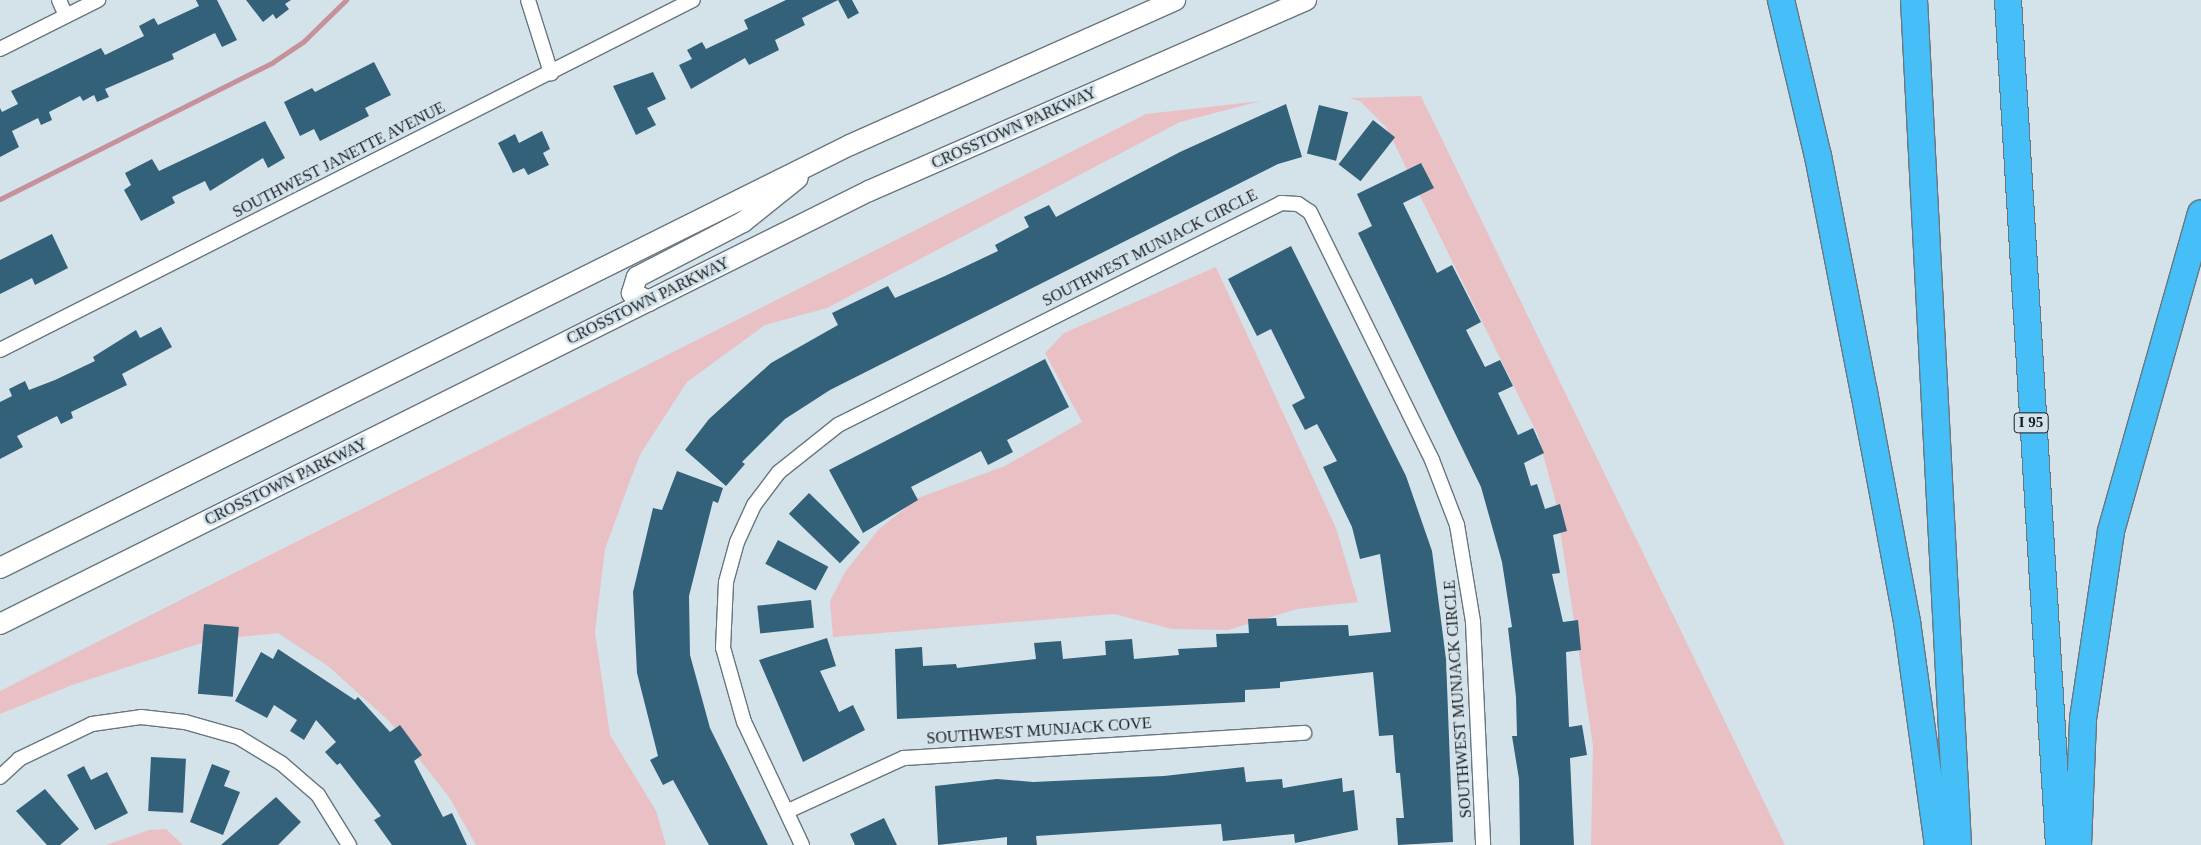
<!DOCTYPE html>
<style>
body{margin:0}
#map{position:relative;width:2201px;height:845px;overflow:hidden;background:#d4e2ea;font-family:"Times New Roman",serif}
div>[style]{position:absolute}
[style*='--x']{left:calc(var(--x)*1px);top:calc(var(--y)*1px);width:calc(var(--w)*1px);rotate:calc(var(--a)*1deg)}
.green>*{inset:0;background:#e9c1c5}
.stream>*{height:5px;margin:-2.5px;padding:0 2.5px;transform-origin:2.5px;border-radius:2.5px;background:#c69298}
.building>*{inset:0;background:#336179;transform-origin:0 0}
.roads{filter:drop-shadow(1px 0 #69767e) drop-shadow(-1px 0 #69767e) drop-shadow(0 1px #69767e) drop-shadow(0 -1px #69767e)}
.street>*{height:14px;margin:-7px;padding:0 7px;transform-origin:7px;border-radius:7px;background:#fff}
.secondary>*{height:20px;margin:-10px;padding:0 10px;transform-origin:10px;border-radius:10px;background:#fff}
.highway>*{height:26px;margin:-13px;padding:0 13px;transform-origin:13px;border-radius:13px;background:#46bef7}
span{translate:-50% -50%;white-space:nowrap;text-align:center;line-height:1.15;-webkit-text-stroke:5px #d4e2ea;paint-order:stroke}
.shield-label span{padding:1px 4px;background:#d4e2ea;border:1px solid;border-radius:4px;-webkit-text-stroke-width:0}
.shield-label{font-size:15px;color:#181d20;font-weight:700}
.street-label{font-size:16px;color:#181d20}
</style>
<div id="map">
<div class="green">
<div style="clip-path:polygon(1421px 96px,1785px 845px,1591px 845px,1593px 746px,1556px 503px,1538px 435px,1386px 127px,1360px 101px,1349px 98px)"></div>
<div style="clip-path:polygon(1261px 101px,1180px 122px,827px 308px,765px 325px,687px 382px,641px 453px,628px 486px,605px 549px,595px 632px,610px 735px,656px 811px,666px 845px,476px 845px,449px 797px,389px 721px,328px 666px,278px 633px,211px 640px,72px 685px,0 714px,0 691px,1146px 114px)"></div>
<div style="clip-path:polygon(1216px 267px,1336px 528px,1358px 602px,1297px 609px,1228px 630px,1172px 629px,1114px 614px,833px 637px,830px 601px,845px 572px,879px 529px,918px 498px,1005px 466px,1082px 422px,1045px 353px,1064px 333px)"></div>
<div style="clip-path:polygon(166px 829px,183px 845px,106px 845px,149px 830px)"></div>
</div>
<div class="stream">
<div style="--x:0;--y:199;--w:305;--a:-26.6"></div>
<div style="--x:273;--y:62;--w:37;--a:-34"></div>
<div style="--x:304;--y:41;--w:59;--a:-44.3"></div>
</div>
<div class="building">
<div style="clip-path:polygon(196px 0,217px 0,237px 40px,222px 47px,215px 33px,172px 54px,174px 59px,105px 89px,109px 97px,97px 102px,94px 95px,83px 101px,80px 96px,49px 112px,52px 120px,41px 125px,38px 118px,12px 131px,19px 147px,0 157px,0 108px,2px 112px,18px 104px,11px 91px,101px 48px,105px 55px,144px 36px,139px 26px,154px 18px,158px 25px,199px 6px)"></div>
<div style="clip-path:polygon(246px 0,291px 0,285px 4px,289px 9px,276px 19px,273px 14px,263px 22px)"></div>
<div style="clip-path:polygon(786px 0,852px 0,859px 13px,848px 19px,838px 0,802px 18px,805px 25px,775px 40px,779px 50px,749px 65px,745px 58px,691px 89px,679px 65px,692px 59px,687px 50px,702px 42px,706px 49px,748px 29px,744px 20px)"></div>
<div style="clip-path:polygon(374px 62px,391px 95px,365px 108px,369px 116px,320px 141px,314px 129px,300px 136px,284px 102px,312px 88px,315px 92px)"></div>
<div style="clip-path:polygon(653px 72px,666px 99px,647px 108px,656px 125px,636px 135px,613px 86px)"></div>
<div style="clip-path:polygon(1286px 104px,1302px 157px,1278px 164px,830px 390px,785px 419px,742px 462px,745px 464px,726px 486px,685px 450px,709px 419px,771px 363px,838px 325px,832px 313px,888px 286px,895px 298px,945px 276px,998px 251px,995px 245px,1029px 227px,1024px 217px,1049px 205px,1056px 217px,1180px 152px)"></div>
<div style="left:1319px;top:105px;width:30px;height:50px;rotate:14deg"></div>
<div style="left:1373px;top:120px;width:28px;height:56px;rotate:38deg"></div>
<div style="clip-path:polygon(265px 121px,285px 158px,268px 168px,263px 158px,210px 191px,205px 181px,172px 197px,175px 203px,141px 221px,124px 190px,131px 185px,125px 173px,152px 159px,159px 171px)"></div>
<div style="clip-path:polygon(542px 131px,550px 149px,543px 153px,549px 165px,528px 175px,524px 168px,513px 173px,498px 143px,515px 134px,519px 143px)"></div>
<div style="clip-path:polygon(1421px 163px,1434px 188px,1403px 203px,1437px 273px,1452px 265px,1481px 322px,1466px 330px,1485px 367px,1500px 360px,1513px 386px,1498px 393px,1518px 435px,1533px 428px,1544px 453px,1524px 463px,1531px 486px,1537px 484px,1545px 509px,1560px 504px,1567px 531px,1553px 535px,1560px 573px,1552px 574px,1563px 622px,1578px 620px,1581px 650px,1566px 652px,1569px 727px,1582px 725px,1587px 755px,1570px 758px,1574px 845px,1520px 845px,1519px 779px,1512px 736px,1517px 736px,1516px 697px,1508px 628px,1512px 627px,1502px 562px,1481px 487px,1358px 233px,1372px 226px,1357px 194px)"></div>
<div style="clip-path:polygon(52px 234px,68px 268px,35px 285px,32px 278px,0 294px,0 260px)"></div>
<div style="clip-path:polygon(1291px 246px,1406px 476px,1432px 551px,1446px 659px,1453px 842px,1398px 845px,1396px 818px,1404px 818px,1400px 773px,1396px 773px,1393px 735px,1379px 736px,1373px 672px,1280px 682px,1280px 688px,1245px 690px,1245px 702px,897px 719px,895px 649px,922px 647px,923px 666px,956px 664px,957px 668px,1036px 659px,1034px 643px,1061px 641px,1063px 659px,1106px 655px,1105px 641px,1132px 639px,1134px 659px,1179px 655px,1178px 649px,1217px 647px,1216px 634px,1249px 633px,1248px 619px,1276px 618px,1277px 626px,1348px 625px,1349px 636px,1391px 632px,1380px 554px,1360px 559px,1352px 527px,1323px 467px,1337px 461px,1317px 424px,1305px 430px,1292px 405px,1305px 398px,1271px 329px,1257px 336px,1228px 279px)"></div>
<div style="clip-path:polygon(161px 327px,172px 347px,122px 374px,127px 385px,71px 412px,73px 418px,61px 424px,57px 416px,17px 436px,23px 447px,0 459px,0 402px,12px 396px,9px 389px,25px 381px,29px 390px,55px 380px,95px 361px,93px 357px,136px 330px,140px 338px)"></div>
<div style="clip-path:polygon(1045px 359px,1069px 407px,1007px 440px,1013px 452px,988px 465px,981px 451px,911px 487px,918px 500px,863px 533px,829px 470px)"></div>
<div style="clip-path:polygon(677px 471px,723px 488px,718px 503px,713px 501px,689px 596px,690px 655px,710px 728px,768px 845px,709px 845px,673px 780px,663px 785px,650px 760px,658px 756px,637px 673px,633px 592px,653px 508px,662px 510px)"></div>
<div style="left:809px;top:493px;width:71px;height:29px;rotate:44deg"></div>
<div style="left:778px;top:540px;width:57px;height:27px;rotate:28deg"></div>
<div style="left:811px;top:600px;width:28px;height:54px;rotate:84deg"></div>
<div style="left:204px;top:624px;width:35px;height:70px;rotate:5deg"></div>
<div style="clip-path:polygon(827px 638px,836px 666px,820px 671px,839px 712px,853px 705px,865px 730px,803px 762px,759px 660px)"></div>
<div style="clip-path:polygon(278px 649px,355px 700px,358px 697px,390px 732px,400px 725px,422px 755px,414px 761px,443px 817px,452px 813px,467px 845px,392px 845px,374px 820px,381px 816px,340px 763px,337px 765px,325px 752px,336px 742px,316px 720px,304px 740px,290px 731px,297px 720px,274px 705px,267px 718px,235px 701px,261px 652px,273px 659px)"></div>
<div style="left:151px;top:757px;width:35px;height:54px;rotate:3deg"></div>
<div style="clip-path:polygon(212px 764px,230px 771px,224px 786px,240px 792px,223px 835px,190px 822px)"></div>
<div style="clip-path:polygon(84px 766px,91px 780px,107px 772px,128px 813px,95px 830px,67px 775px)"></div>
<div style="clip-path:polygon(1244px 767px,1246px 782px,1282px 779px,1283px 788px,1342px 778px,1343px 792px,1354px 790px,1358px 830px,1295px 843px,1294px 834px,1223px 841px,1221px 824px,1036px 836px,1037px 845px,1007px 845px,1007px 837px,938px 845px,935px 786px,997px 779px,1033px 782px,1164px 776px)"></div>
<div style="clip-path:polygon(45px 789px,79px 829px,60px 845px,47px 845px,16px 811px)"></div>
<div style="clip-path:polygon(276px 797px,301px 822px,278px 845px,221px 845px)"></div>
<div style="clip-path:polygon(884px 818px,897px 845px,855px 845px,850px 834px)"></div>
</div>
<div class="roads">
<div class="street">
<div style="--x:59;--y:0;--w:17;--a:66"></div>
<div style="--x:528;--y:0;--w:77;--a:72.5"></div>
<div style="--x:0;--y:49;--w:110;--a:-26.6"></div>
<div style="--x:0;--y:350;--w:776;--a:-26.8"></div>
<div style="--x:0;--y:777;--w:26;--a:-43"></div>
<div style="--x:19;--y:759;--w:81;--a:-25.6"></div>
<div style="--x:92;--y:724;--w:49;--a:-8.1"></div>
<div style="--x:141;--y:717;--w:44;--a:6.5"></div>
<div style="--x:185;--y:722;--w:55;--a:15.8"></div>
<div style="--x:238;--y:737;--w:50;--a:31.2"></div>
<div style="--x:281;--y:763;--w:49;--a:40.9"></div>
<div style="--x:318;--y:795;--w:59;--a:58.2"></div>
<div style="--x:788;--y:811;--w:128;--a:-24.6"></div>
<div style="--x:904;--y:758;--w:401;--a:-3.6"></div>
<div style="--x:802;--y:845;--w:136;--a:-115.2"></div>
<div style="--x:744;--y:722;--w:77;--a:-105.8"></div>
<div style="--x:723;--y:648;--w:66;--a:-87.4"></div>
<div style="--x:726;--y:582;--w:41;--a:-74.6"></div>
<div style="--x:737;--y:542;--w:41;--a:-65.3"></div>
<div style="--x:754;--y:505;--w:41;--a:-52.9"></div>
<div style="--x:779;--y:472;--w:75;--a:-38.5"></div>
<div style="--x:838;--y:425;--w:496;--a:-26.6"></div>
<div style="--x:1281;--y:203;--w:17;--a:3"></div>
<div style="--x:1298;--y:204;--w:14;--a:34"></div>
<div style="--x:1310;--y:212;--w:276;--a:63.8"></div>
<div style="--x:1432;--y:460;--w:70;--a:69"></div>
<div style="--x:1457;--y:525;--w:98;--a:80.6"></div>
<div style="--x:1473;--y:622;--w:223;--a:87.4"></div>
</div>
<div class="secondary">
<div style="--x:649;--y:301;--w:19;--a:-155"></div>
<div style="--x:632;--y:293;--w:17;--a:-73"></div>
<div style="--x:637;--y:277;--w:119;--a:-27.4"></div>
<div style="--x:743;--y:222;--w:70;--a:-38.7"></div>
<div style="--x:0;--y:568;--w:949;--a:-26.46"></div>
<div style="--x:850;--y:145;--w:356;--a:-24"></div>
<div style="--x:0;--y:624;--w:971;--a:-26.49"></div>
<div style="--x:869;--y:191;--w:477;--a:-23.6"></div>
</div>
<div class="highway">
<div style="--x:1781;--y:0;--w:160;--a:76.7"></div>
<div style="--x:1818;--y:156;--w:240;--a:79"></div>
<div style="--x:1864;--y:392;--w:234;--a:79.4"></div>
<div style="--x:1907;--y:622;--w:225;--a:82.1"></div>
<div style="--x:1914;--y:0;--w:846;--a:87.02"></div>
<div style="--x:2008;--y:0;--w:847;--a:86.55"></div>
<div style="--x:2078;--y:845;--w:126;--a:-87.7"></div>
<div style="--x:2083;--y:719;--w:190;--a:-81.5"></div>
<div style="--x:2111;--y:531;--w:330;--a:-74.2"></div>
</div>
</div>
<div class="shield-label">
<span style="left:2031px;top:423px">I 95</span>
</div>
<div class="street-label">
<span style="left:1014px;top:128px;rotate:-24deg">CROSSTOWN PARKWAY</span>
<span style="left:339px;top:160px;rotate:-27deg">SOUTHWEST JANETTE AVENUE</span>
<span style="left:1150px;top:248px;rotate:-27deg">SOUTHWEST MUNJACK CIRCLE</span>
<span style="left:648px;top:301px;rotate:-26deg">CROSSTOWN PARKWAY</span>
<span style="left:286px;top:482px;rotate:-26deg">CROSSTOWN PARKWAY</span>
<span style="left:1458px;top:699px;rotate:-94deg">SOUTHWEST MUNJACK CIRCLE</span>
<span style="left:1039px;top:731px;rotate:-4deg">SOUTHWEST MUNJACK COVE</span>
</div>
</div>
